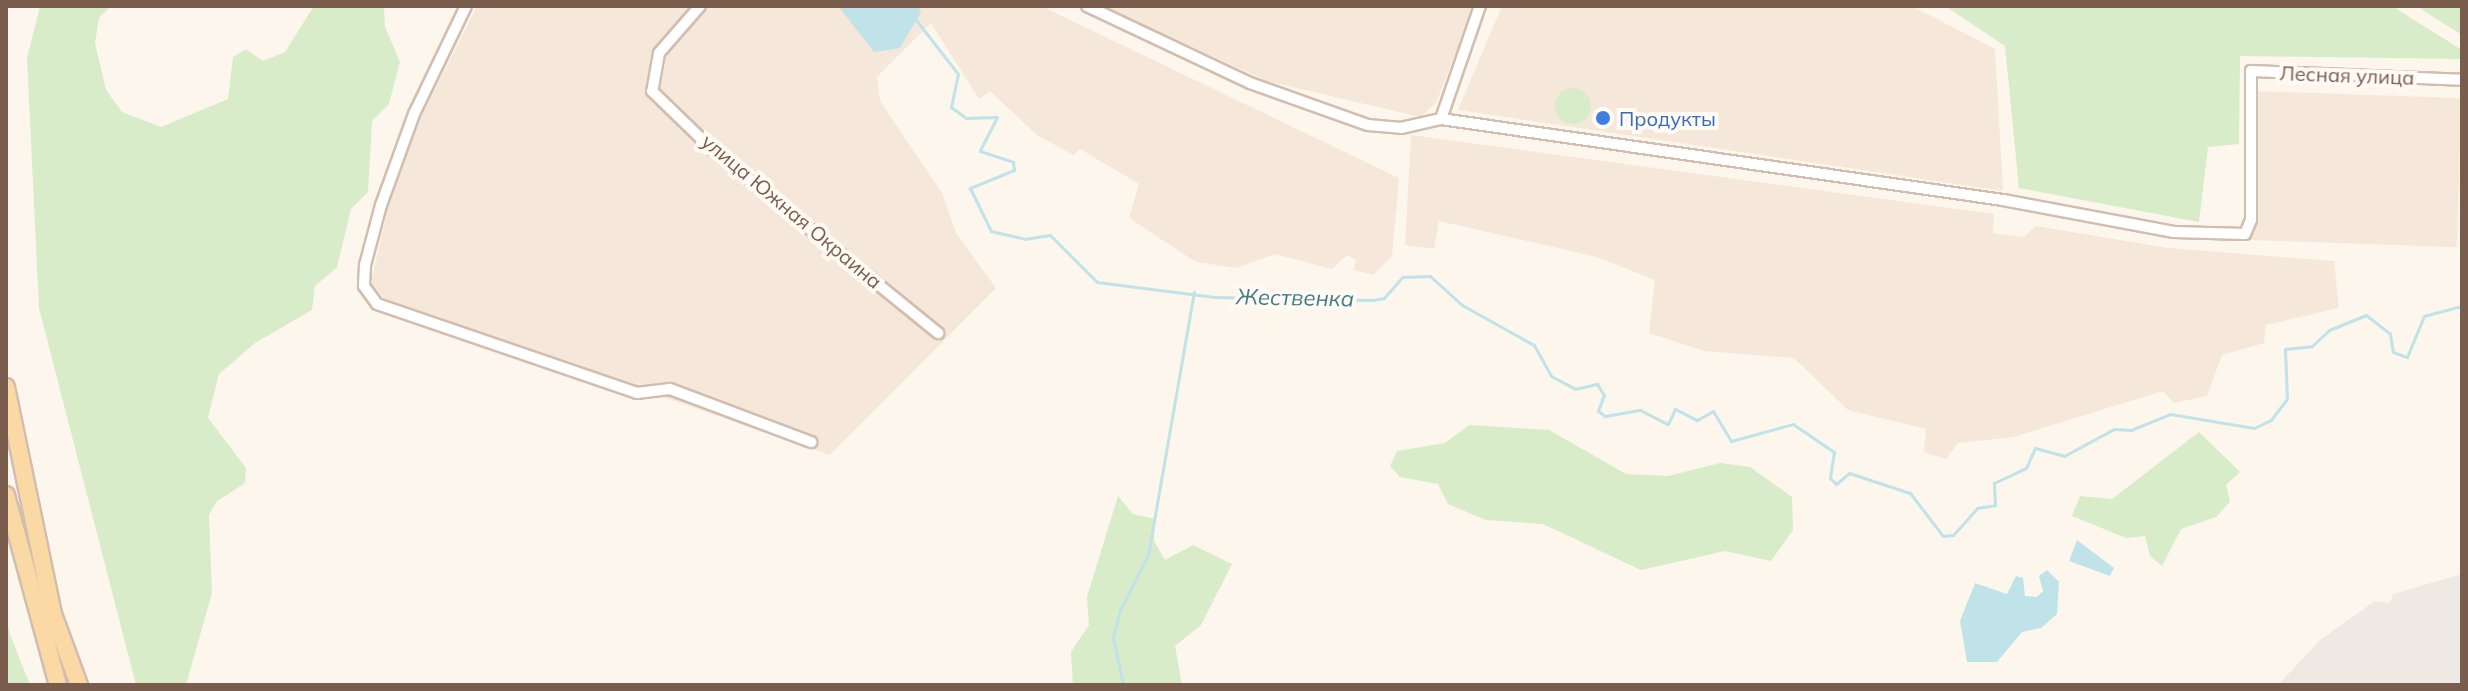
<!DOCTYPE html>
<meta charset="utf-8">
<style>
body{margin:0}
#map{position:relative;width:2468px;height:691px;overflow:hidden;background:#fdf6ec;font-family:Mulish,sans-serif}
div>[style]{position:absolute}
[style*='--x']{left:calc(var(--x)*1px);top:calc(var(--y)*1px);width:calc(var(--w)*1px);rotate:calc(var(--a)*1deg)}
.residential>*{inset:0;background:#f5e8da;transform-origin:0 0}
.industrial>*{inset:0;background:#efe9e4}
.green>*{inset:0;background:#d8ecc9}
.round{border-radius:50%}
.water>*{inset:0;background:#bfe3e8}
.stream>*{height:3px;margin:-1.5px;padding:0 1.5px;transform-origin:1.5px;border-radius:1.5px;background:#bfe3e8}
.roads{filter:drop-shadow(2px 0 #d1beb0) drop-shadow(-2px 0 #d1beb0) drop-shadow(0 2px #d1beb0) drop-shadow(0 -2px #d1beb0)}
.street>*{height:10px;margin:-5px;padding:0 5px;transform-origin:5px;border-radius:5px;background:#fff}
.primary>*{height:16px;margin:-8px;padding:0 8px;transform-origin:8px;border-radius:8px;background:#fbd9a5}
.dots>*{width:22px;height:22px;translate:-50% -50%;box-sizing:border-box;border:4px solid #fffaf3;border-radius:50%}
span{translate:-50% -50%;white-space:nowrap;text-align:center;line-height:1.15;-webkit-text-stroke:8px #fffaf3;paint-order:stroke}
.street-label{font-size:20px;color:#7a5c4d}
.shop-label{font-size:20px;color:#366cbe}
.left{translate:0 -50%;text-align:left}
.water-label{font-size:22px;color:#437c86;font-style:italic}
.frame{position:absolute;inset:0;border:8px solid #7a5c4d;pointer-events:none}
</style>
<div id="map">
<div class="residential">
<div style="clip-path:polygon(477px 6px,1041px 6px,1399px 178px,1392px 256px,1373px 275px,1354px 270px,1356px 260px,1347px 255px,1332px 269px,1275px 254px,1237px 268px,1196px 262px,1129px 218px,1139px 184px,1080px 149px,1073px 155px,1037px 135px,990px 91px,979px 99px,931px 23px,877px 77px,880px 101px,942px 193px,956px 233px,996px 288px,830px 455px,386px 301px,371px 282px,389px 204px,420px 119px)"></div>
<div style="clip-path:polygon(1102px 6px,1474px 6px,1436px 103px,1420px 117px,1267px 81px)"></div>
<div style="clip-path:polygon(1502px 6px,1912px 6px,1995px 49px,2003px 191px,1458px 110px)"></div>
<div style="left:2254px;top:91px;width:208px;height:149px;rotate:2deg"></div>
<div style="clip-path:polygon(1411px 135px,1994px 214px,1993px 233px,2024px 237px,2036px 226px,2168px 248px,2334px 261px,2339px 308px,2266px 325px,2264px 343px,2222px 355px,2207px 396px,2174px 403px,2163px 391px,2013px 437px,1958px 443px,1946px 459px,1924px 452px,1926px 429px,1848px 410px,1794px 358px,1704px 351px,1649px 333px,1655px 280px,1597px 257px,1439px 221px,1434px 249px,1405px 245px)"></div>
</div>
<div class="industrial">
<div style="clip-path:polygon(2462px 574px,2462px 685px,2278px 685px,2320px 640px,2375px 601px,2390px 603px,2393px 594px)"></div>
</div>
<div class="green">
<div style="clip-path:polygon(40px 6px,111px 6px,99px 18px,95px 43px,106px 90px,122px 112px,161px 127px,228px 99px,233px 57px,246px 49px,263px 61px,285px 52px,314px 6px,384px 6px,385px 27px,400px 62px,389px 104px,372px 121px,368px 192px,351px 209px,337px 267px,315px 286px,312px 310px,255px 343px,219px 374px,208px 418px,246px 468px,245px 483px,216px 502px,209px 515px,212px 593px,186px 685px,136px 685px,39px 308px,27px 58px)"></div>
<div style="clip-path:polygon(1945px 6px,2392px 6px,2462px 50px,2462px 59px,2240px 56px,2239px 144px,2208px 147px,2199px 222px,2019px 188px,2005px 46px)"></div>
<div style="clip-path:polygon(2416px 6px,2462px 6px,2462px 35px)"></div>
<div class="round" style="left:1555px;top:88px;width:36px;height:36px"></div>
<div style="clip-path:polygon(1469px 425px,1549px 430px,1626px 474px,1668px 476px,1720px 463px,1750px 467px,1792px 497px,1793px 530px,1771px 561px,1725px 551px,1641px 570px,1543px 524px,1486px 520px,1448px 504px,1438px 484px,1400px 477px,1390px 466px,1397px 451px,1445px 443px)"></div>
<div style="clip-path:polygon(2199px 432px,2240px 472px,2226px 485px,2230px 502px,2216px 517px,2181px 529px,2162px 566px,2150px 556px,2145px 536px,2126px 538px,2072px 516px,2080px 496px,2112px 499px)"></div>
<div style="clip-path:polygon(1118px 496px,1133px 514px,1155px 519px,1154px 541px,1165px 560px,1193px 545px,1232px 564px,1201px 625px,1175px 646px,1182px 685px,1073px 685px,1071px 652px,1089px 625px,1087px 597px)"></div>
<div style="clip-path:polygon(6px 618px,10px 634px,30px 685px,6px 685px)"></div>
</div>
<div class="water">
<div style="clip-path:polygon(838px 6px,919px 6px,921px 12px,900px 48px,874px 52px)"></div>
<div style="clip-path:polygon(2077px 540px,2114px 568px,2110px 576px,2069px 561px)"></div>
<div style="clip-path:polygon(2047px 570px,2059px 582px,2057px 614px,2041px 628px,2022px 632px,1997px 662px,1967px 662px,1960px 621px,1975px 583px,2007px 594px,2016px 576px,2023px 578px,2025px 596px,2037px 597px,2043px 591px,2039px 576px)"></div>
</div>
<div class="stream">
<div style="--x:916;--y:20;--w:68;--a:52.1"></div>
<div style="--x:958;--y:74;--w:34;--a:102"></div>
<div style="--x:951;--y:107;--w:19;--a:36"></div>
<div style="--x:966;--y:118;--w:31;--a:-2"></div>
<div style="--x:997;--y:117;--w:38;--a:117"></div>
<div style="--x:980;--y:151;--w:35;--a:18"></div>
<div style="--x:1013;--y:162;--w:8;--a:83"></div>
<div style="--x:1014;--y:170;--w:48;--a:157.8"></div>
<div style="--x:970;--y:188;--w:48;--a:64"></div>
<div style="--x:991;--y:231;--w:35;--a:13"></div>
<div style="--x:1025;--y:239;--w:25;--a:-9"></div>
<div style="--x:1050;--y:235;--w:66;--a:45"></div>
<div style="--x:1097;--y:282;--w:118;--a:7.3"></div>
<div style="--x:1214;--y:297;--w:159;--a:1.1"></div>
<div style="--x:1373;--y:300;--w:11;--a:-10"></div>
<div style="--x:1384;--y:298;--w:28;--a:-49"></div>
<div style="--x:1402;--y:277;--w:28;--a:-2"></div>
<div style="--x:1430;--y:276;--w:43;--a:42.2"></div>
<div style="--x:1462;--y:305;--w:82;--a:29.1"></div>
<div style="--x:1534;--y:345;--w:35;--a:61"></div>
<div style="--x:1551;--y:376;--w:27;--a:28"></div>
<div style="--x:1575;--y:389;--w:23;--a:-13"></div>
<div style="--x:1597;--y:384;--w:13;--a:58"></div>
<div style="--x:1604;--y:395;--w:17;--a:111"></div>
<div style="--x:1598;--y:411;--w:9;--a:36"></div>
<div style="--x:1605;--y:416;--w:36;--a:-10"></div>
<div style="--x:1640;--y:410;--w:31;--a:27"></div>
<div style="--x:1668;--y:424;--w:17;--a:-65"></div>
<div style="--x:1675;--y:409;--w:25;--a:27"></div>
<div style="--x:1697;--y:420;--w:18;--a:-29"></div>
<div style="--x:1713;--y:411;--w:35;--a:59"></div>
<div style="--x:1731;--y:441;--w:64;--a:-15.3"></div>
<div style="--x:1793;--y:424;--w:50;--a:34.3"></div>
<div style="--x:1834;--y:452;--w:26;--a:99"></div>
<div style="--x:1830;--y:478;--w:8;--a:45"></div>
<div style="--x:1836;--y:484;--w:17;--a:-40"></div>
<div style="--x:1849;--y:473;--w:64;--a:18.2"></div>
<div style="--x:1910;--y:493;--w:54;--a:52.5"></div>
<div style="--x:1943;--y:536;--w:10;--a:-6"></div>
<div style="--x:1953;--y:535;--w:36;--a:-48"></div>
<div style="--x:1977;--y:508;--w:18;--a:-9"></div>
<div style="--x:1995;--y:505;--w:22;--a:-93"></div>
<div style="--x:1994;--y:483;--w:35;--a:-25"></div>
<div style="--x:2026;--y:468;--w:22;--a:-66"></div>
<div style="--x:2035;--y:448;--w:30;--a:15"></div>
<div style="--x:2064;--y:456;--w:57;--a:-28.4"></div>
<div style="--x:2114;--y:429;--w:17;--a:3"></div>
<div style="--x:2131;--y:430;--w:42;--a:-22.3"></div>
<div style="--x:2170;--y:414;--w:85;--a:9.5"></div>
<div style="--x:2254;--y:428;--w:19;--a:-25"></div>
<div style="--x:2271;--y:420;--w:26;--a:-53"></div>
<div style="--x:2287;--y:399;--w:50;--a:-92.3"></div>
<div style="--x:2285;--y:349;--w:27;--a:-6"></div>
<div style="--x:2312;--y:346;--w:23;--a:-43"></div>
<div style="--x:2329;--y:330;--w:40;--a:-22"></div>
<div style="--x:2366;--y:315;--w:31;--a:38"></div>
<div style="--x:2390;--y:334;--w:18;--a:81"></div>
<div style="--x:2393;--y:352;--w:15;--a:20"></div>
<div style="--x:2407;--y:357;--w:44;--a:-67.5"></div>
<div style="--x:2424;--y:316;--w:39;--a:-15"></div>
<div style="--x:1123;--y:685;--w:49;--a:-101.8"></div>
<div style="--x:1113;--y:637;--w:30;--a:-75"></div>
<div style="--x:1121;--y:608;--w:59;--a:-63"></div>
<div style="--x:1148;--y:555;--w:267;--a:-80.1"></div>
</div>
<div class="roads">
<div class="street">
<div style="--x:466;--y:6;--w:120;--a:115.7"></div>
<div style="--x:414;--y:114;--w:97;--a:109.9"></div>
<div style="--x:381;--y:205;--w:62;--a:104.9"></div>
<div style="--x:365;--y:265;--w:21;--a:93"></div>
<div style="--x:364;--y:286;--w:22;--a:54"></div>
<div style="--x:377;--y:304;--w:275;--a:18.9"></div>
<div style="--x:637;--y:393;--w:33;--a:-7"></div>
<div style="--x:670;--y:389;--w:151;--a:20.6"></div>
<div style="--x:700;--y:6;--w:62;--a:131.1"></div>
<div style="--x:659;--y:53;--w:39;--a:100"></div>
<div style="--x:652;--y:91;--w:86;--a:44.1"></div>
<div style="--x:714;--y:151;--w:289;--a:39.1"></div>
<div style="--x:1087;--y:6;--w:180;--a:25.3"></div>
<div style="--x:1250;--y:83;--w:125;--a:19.6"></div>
<div style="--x:1368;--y:125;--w:33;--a:5"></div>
<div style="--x:1401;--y:128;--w:41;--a:-12.7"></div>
<div style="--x:1441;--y:119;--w:568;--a:8.2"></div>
<div style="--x:2003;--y:200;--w:174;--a:10.6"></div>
<div style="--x:2174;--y:232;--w:71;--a:1.6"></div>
<div style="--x:2245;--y:234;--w:15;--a:-67"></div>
<div style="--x:2251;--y:220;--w:149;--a:-90"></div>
<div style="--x:2251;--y:71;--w:211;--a:2.4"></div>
<div style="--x:1441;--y:119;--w:120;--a:-71"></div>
</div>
<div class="primary">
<div style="--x:6;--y:387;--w:232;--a:78.3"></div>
<div style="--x:53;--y:614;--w:76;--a:69.9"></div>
<div style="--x:6;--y:495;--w:197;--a:74.7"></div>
</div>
</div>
<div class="dots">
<div style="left:1603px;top:118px;background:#3f7fe0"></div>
</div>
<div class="street-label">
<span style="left:2347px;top:75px;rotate:2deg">Лесная улица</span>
<span style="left:792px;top:211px;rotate:40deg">улица Южная Окраина</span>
</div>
<div class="shop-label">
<span class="left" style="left:1619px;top:118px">Продукты</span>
</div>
<div class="water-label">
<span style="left:1295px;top:298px;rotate:1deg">Жественка</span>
</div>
<div class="frame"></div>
</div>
